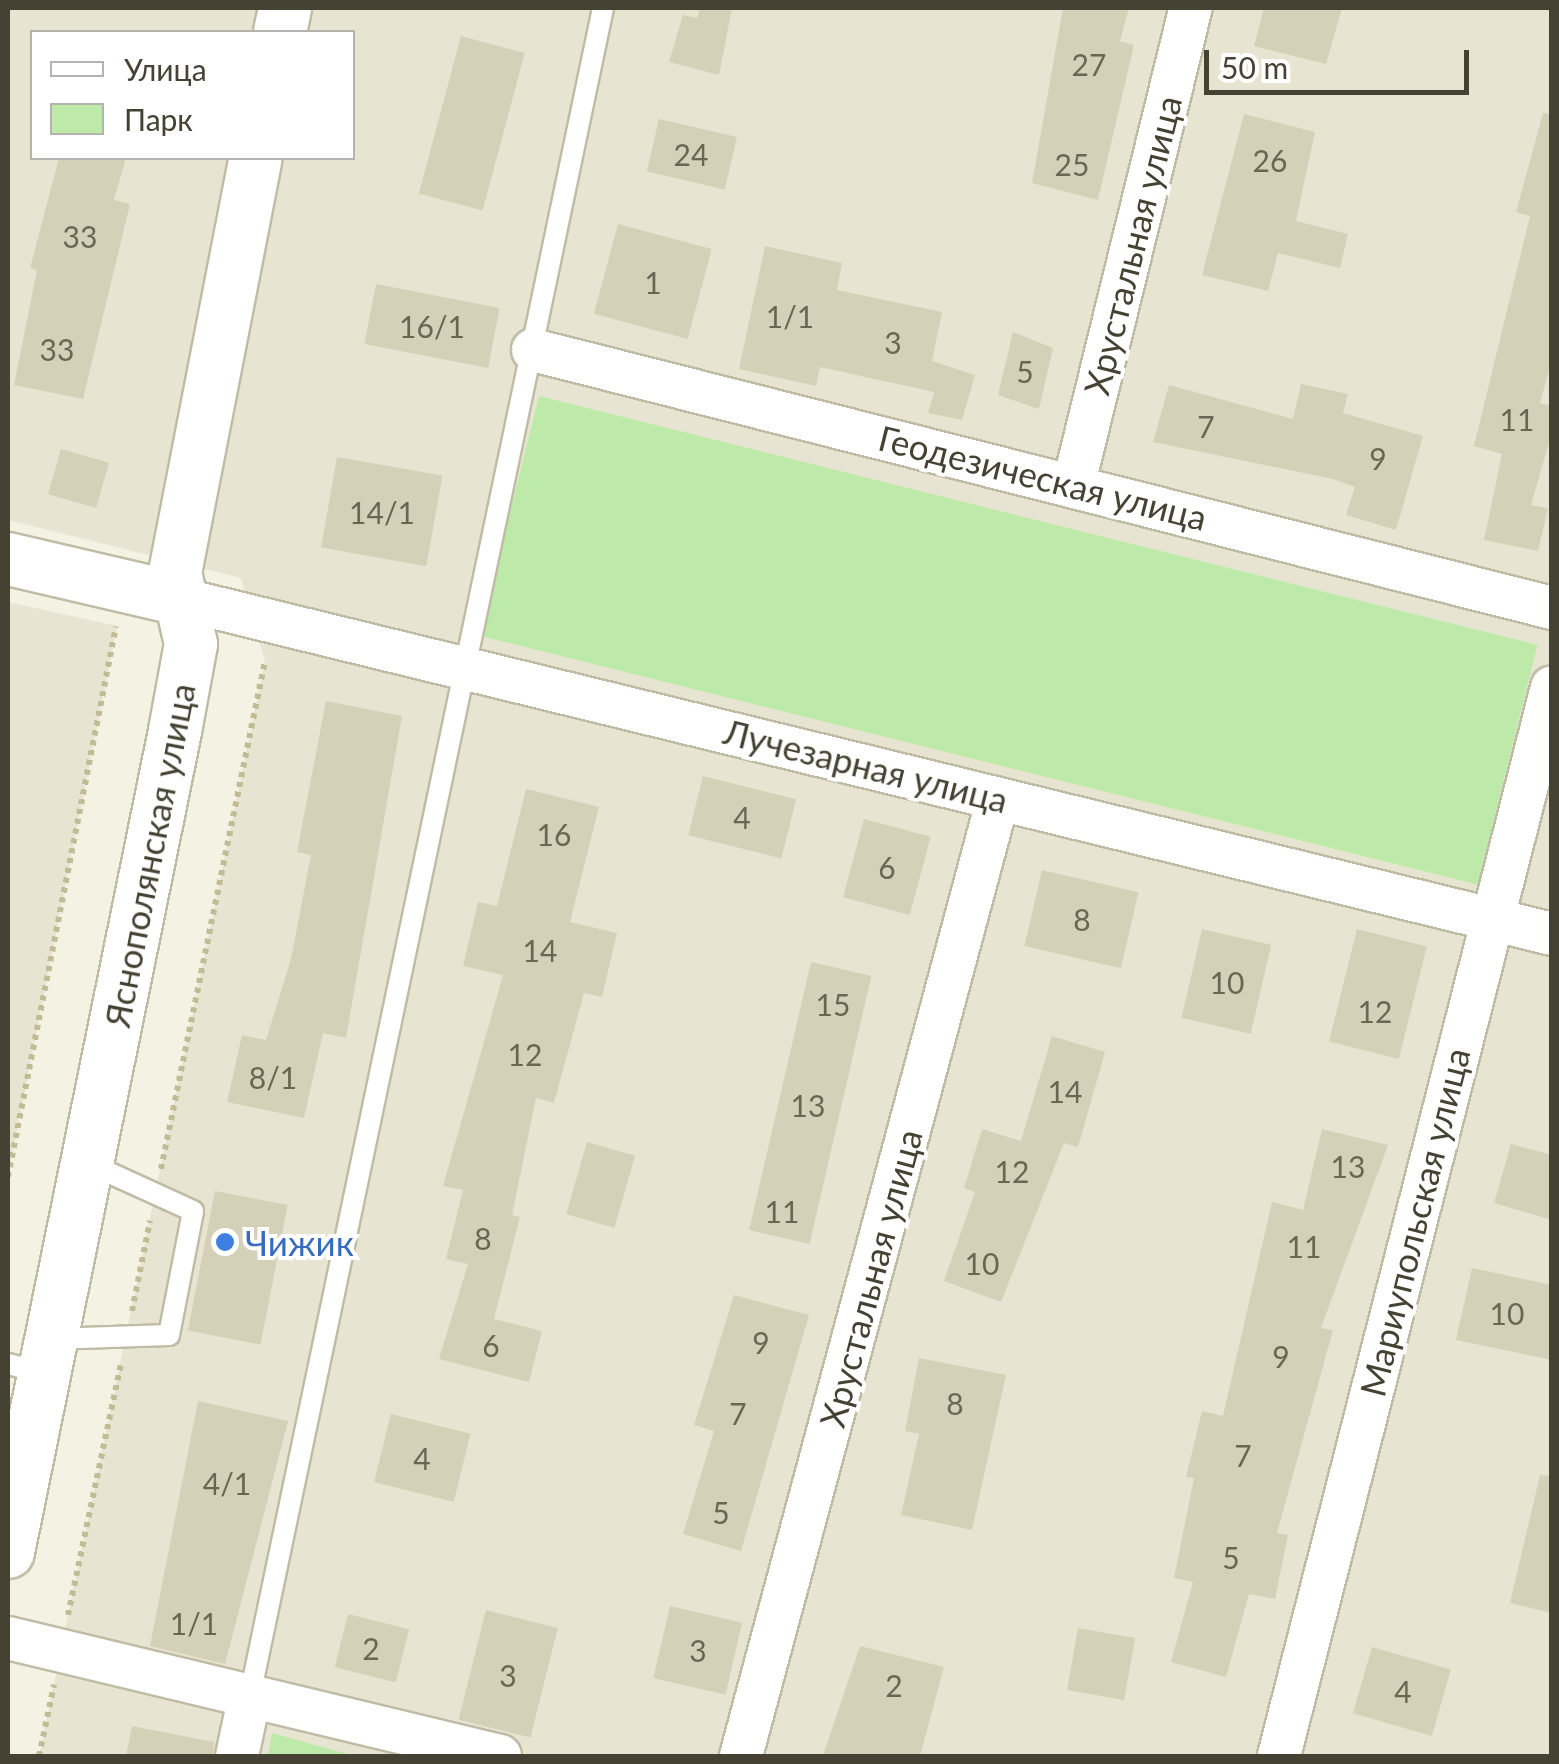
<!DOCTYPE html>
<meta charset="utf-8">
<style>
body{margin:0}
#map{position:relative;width:1559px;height:1764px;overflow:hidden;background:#f3f2e3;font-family:Lato,sans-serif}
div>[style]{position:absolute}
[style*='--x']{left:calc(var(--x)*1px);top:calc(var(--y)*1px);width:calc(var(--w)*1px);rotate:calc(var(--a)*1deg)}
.residential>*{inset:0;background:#e7e5d1}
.green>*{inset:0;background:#bdeaa9;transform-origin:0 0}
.building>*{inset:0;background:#d5d0b8;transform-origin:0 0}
.path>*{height:6px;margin-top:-3px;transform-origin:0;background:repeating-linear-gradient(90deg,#c1bc96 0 5px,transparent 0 10px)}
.roads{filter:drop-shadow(2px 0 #bfbca6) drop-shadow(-2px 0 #bfbca6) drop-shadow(0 2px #bfbca6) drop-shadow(0 -2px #bfbca6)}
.service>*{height:20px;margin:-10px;padding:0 10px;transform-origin:10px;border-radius:10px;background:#fff}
.minor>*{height:42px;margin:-21px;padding:0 21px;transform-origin:21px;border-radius:21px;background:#fff}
.tertiary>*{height:52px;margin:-26px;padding:0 26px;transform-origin:26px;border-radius:26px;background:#fff}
.dots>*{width:28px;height:28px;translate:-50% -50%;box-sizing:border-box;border:5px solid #fff;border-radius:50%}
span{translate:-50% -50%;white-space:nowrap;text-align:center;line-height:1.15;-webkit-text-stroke:8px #fff;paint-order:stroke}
.number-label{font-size:30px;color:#696654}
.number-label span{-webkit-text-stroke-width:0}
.street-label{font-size:35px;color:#454233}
.shop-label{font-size:35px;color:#366cbe}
.left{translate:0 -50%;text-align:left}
.frame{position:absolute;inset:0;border:10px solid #454233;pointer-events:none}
.legend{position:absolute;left:30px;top:30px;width:325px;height:130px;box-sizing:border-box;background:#fff;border:2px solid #b5b3ad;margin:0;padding:12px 18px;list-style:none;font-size:30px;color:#454233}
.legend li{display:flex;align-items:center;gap:20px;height:50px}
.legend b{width:50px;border:2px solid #b5b3ad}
.scale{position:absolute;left:1204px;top:50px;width:265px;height:45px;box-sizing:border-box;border:5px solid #454233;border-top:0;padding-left:12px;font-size:30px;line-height:35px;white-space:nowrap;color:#454233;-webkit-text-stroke:8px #fff;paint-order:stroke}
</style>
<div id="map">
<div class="residential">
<div style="clip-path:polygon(evenodd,8px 8px,1551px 8px,1551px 1756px,39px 1756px,265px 661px,241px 578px,8px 520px,8px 8px,32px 32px,352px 32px,352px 158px,32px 158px,32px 32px)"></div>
<div style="clip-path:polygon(8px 602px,117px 626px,8px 1177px)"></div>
</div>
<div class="green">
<div style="left:539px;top:396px;width:1029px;height:247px;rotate:14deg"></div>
<div style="clip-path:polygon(272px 1733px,355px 1756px,268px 1756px)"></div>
</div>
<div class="building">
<div style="clip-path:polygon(700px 8px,732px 8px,719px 75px,669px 62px,683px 15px,697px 18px)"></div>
<div style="clip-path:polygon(1063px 8px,1129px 8px,1120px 41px,1134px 45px,1098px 200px,1032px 183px)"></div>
<div style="clip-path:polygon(1264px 8px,1342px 8px,1326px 64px,1254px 46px)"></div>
<div style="left:461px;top:36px;width:66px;height:163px;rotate:15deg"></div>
<div style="clip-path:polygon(1543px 113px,1552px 114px,1552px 359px,1540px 403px,1552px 406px,1552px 432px,1531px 505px,1548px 508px,1538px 551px,1484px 540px,1502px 454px,1474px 446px,1530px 216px,1516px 212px)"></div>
<div style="clip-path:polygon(1244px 114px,1315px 132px,1296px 221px,1348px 234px,1340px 268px,1278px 253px,1268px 291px,1202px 275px)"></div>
<div style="left:659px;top:119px;width:80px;height:54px;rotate:13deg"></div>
<div style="clip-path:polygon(59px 158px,126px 158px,114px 200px,130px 204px,83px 399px,14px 385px,37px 270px,30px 268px)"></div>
<div style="left:618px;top:224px;width:97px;height:93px;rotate:15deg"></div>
<div style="clip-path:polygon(765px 246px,842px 263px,837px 290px,942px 312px,932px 361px,975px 375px,962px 420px,928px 413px,934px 392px,820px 367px,816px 386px,739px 369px)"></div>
<div style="left:376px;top:284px;width:126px;height:61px;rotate:11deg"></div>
<div style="clip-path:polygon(1013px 332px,1053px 348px,1039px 409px,998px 395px)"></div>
<div style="clip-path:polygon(1301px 384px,1348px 394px,1343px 413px,1423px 436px,1396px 530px,1346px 515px,1355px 487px,1333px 479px,1153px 442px,1169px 385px,1293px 419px)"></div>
<div style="left:61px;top:449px;width:50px;height:47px;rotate:16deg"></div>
<div style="left:337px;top:457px;width:107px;height:92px;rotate:10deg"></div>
<div style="clip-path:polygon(326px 701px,402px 716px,346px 1038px,323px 1033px,304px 1118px,227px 1102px,242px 1035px,266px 1040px,291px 959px,311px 855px,297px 852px)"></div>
<div style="left:703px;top:776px;width:96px;height:61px;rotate:14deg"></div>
<div style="clip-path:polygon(526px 789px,599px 807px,570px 922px,617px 933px,602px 997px,584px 993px,554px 1103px,536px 1098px,512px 1215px,520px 1217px,494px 1319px,542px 1331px,529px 1382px,439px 1359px,468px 1264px,446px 1259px,463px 1190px,443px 1186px,503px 975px,463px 966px,478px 902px,497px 906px)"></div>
<div style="left:864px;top:819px;width:69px;height:81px;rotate:15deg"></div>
<div style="left:1042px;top:870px;width:99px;height:78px;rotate:13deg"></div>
<div style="left:1202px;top:929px;width:71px;height:91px;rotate:13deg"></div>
<div style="left:1357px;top:929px;width:72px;height:116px;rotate:14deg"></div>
<div style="left:811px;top:962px;width:62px;height:275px;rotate:13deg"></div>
<div style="clip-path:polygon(1052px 1036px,1105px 1052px,1078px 1147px,1064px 1143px,1001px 1302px,944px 1281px,975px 1192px,964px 1188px,982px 1129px,1021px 1141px)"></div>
<div style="clip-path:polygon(1322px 1129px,1388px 1145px,1321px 1328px,1333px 1330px,1277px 1533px,1288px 1535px,1275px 1599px,1249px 1594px,1226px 1677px,1171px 1662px,1193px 1582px,1174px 1578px,1194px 1478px,1186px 1477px,1202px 1411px,1223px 1416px,1272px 1202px,1303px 1210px)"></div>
<div style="left:587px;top:1142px;width:50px;height:75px;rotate:16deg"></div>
<div style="clip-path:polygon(1511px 1144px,1552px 1155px,1552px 1220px,1494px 1203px)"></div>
<div style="left:215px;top:1191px;width:74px;height:142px;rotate:11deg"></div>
<div style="clip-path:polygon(1472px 1268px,1552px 1285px,1552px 1360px,1456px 1340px)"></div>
<div style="clip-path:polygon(734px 1295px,809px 1315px,741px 1551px,683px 1534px,714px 1431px,694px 1425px)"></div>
<div style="clip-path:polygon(919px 1358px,1006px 1375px,972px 1530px,901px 1515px,919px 1434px,905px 1431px)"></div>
<div style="clip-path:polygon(198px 1401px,288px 1421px,225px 1664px,150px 1646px)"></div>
<div style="left:391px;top:1414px;width:82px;height:70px;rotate:14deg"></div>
<div style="clip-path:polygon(1540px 1475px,1552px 1476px,1552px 1613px,1510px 1603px)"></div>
<div style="left:670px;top:1606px;width:74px;height:74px;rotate:13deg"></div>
<div style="left:486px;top:1610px;width:74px;height:113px;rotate:14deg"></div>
<div style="left:348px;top:1614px;width:63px;height:55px;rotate:14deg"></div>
<div style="left:1078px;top:1628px;width:58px;height:63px;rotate:10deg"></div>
<div style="clip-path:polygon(860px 1646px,944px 1667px,920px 1756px,823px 1756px)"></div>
<div style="left:1372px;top:1647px;width:82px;height:69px;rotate:16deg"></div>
<div style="clip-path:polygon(132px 1726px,214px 1742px,213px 1756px,126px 1756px)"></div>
</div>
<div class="path">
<div style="--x:161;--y:1169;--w:519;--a:-78.43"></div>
<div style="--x:8;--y:1177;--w:561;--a:-78.91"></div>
<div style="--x:132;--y:1311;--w:92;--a:-78.7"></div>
<div style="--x:68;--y:1615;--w:258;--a:-78.1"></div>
<div style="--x:39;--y:1756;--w:73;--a:-78.1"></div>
</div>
<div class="roads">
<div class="service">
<div style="--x:52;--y:1339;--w:117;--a:-2"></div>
<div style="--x:169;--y:1335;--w:126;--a:-79"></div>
<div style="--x:193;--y:1211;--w:113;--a:-155.5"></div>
<div style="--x:8;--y:1364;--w:36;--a:14"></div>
<div style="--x:250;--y:1695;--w:1724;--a:-78.18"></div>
</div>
<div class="minor">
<div style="--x:533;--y:350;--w:1051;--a:14.21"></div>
<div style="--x:1074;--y:483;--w:489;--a:-76.2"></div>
<div style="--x:180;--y:599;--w:1412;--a:13.72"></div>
<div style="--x:8;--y:1638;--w:506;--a:13.49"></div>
<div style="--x:237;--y:1756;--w:62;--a:-78"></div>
<div style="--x:741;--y:1756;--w:991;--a:-74.97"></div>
<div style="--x:1279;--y:1756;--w:1103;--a:-75.67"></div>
</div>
<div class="tertiary">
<div style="--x:280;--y:32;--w:25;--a:-78"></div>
<div style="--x:8;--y:559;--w:177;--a:13.1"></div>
<div style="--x:8;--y:1552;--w:838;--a:-78.5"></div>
<div style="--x:175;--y:731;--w:88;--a:-79.6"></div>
<div style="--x:191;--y:644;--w:73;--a:-102.7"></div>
<div style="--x:175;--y:573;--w:423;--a:-79"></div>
</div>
</div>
<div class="dots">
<div style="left:225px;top:1242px;background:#3f7fe0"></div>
</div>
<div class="number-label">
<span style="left:1089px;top:64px">27</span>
<span style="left:691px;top:154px">24</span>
<span style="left:1270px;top:160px">26</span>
<span style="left:1072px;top:164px">25</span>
<span style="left:80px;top:236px">33</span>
<span style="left:653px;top:282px">1</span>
<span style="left:790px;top:316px">1/1</span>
<span style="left:432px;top:326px">16/1</span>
<span style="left:893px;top:342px">3</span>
<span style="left:57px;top:349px">33</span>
<span style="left:1025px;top:371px">5</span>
<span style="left:1517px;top:419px">11</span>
<span style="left:1206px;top:426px">7</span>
<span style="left:1378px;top:458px">9</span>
<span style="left:382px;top:512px">14/1</span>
<span style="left:742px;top:817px">4</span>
<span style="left:554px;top:834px">16</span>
<span style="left:887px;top:867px">6</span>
<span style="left:1082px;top:919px">8</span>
<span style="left:540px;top:950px">14</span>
<span style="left:1227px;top:982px">10</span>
<span style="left:833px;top:1004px">15</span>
<span style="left:1375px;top:1011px">12</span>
<span style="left:525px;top:1054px">12</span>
<span style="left:273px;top:1077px">8/1</span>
<span style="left:1065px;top:1091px">14</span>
<span style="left:808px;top:1105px">13</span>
<span style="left:1348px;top:1166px">13</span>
<span style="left:1012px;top:1171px">12</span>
<span style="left:782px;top:1211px">11</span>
<span style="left:483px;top:1238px">8</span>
<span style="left:1304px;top:1246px">11</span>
<span style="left:982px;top:1263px">10</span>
<span style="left:1507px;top:1313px">10</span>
<span style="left:761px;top:1342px">9</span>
<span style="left:491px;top:1345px">6</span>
<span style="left:1281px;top:1356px">9</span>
<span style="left:955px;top:1403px">8</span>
<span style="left:738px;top:1413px">7</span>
<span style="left:1243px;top:1455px">7</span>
<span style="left:422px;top:1458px">4</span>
<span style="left:227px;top:1483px">4/1</span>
<span style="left:721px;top:1512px">5</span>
<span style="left:1231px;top:1557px">5</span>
<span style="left:194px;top:1623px">1/1</span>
<span style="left:371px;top:1648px">2</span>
<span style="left:698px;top:1650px">3</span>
<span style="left:508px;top:1675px">3</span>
<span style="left:894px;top:1685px">2</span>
<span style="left:1403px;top:1691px">4</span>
</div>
<div class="street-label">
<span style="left:1132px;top:245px;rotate:-76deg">Хрустальная улица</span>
<span style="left:1043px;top:477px;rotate:14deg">Геодезическая улица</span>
<span style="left:866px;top:765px;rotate:14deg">Лучезарная улица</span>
<span style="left:149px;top:855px;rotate:-79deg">Яснополянская улица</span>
<span style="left:1414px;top:1222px;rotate:-76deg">Мариупольская улица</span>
<span style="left:870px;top:1278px;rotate:-75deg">Хрустальная улица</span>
</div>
<div class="shop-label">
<span class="left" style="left:245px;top:1242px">Чижик</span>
</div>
<div class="frame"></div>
<ul class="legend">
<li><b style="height:12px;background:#fff"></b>Улица</li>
<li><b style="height:28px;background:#bdeaa9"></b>Парк</li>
</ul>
<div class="scale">50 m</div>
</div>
